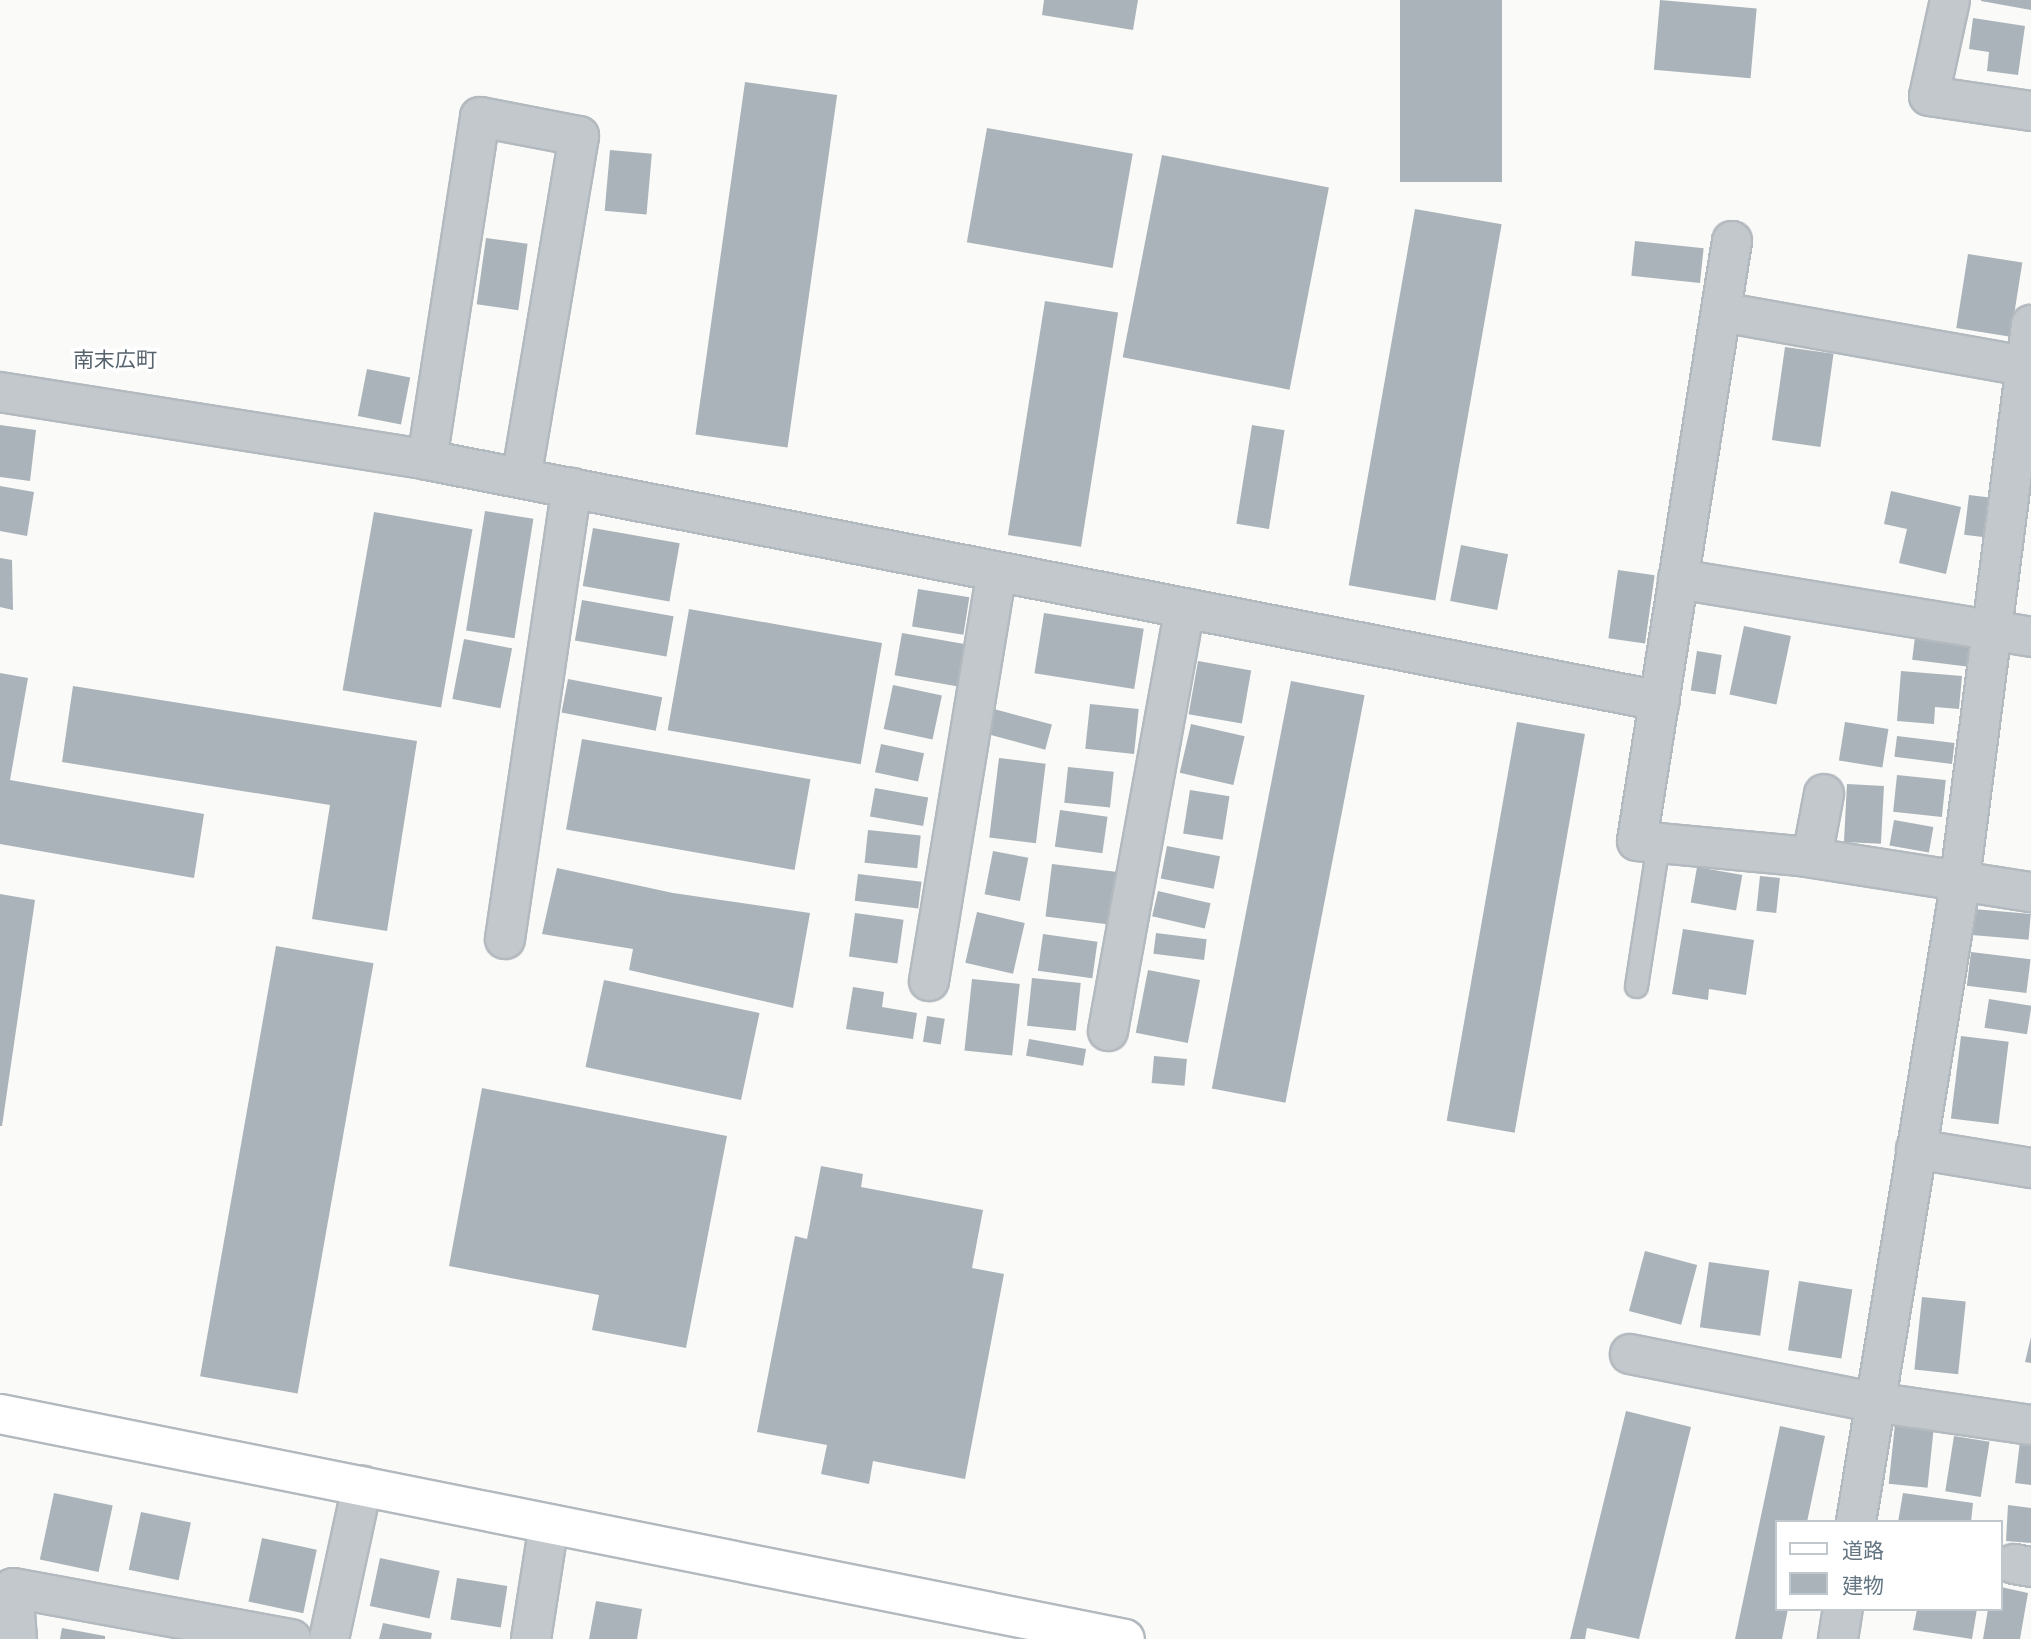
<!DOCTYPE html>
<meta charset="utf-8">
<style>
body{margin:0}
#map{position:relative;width:2031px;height:1639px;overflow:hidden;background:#fafaf8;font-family:"Asap Condensed","Noto Sans JP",sans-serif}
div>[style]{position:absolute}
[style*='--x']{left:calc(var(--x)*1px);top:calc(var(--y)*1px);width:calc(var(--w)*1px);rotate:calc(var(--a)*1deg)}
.building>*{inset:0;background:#aab3b9;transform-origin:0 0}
.roads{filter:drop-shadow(2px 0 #b3babf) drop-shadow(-2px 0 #b3babf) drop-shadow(0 2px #b3babf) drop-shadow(0 -2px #b3babf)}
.lane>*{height:21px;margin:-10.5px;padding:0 10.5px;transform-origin:10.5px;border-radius:10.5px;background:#c3c8cc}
.street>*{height:38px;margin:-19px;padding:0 19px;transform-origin:19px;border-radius:19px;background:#c3c8cc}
.secondary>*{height:38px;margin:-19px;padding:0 19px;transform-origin:19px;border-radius:19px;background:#fff}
span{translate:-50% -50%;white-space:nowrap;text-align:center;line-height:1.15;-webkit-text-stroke:7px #fff;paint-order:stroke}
.quarter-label{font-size:21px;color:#57646e}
.legend{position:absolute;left:1775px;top:1520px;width:228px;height:91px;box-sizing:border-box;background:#fff;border:2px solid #c1c8cd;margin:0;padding:9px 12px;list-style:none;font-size:21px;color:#657683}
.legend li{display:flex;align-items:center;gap:14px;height:35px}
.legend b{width:35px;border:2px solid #c1c8cd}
</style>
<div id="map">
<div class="building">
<div style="clip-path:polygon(1044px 0,1138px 0,1133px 30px,1042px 15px)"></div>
<div style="left:1400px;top:0;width:102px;height:182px"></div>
<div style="left:1660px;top:0;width:97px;height:70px;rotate:5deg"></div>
<div style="clip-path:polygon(1981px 0,2031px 0,2031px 10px,1981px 1px)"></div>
<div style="clip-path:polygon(1973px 18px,2025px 26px,2018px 75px,1987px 71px,1989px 52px,1969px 49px)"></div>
<div style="left:745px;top:82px;width:93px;height:356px;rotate:8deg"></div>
<div style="left:987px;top:128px;width:148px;height:116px;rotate:10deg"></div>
<div style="left:610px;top:150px;width:42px;height:61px;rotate:5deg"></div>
<div style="left:1162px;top:155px;width:170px;height:206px;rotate:11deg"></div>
<div style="left:1415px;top:209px;width:88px;height:382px;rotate:10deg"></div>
<div style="left:486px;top:238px;width:42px;height:67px;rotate:8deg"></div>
<div style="left:1635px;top:241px;width:69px;height:35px;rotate:6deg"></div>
<div style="left:1968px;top:254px;width:55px;height:75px;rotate:9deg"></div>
<div style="left:1045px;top:301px;width:74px;height:237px;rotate:9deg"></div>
<div style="left:1785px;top:347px;width:49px;height:94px;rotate:8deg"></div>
<div style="left:367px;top:369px;width:44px;height:48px;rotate:11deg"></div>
<div style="clip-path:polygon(0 425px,36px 430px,30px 481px,0 477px)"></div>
<div style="left:1252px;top:425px;width:33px;height:100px;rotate:9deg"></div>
<div style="clip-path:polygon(0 486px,34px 492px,27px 536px,0 531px)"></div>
<div style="clip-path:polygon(1891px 491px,1961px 507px,1946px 574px,1899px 563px,1907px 529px,1884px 524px)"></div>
<div style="left:1969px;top:495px;width:25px;height:40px;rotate:7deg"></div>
<div style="left:485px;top:511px;width:49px;height:121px;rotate:9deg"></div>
<div style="left:374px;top:512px;width:100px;height:181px;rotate:10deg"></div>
<div style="left:593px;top:528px;width:88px;height:59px;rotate:10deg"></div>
<div style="left:1461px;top:545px;width:48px;height:57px;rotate:11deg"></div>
<div style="clip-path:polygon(0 558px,12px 560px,13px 610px,0 607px)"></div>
<div style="left:1618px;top:570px;width:37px;height:69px;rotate:8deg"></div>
<div style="left:918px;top:589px;width:52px;height:38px;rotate:9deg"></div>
<div style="left:582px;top:600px;width:93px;height:41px;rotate:10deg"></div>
<div style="left:689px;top:609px;width:196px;height:123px;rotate:10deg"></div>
<div style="left:1044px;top:613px;width:101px;height:61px;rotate:9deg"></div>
<div style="left:1744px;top:626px;width:48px;height:70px;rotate:12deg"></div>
<div style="left:902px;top:633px;width:66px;height:43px;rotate:10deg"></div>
<div style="left:1915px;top:637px;width:55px;height:23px;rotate:7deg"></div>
<div style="left:464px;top:639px;width:49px;height:61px;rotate:11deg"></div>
<div style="left:1697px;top:651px;width:25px;height:40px;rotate:9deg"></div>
<div style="left:1198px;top:661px;width:54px;height:54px;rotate:10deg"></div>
<div style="clip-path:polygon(1901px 671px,1962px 676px,1959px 709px,1935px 707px,1934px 724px,1897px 721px)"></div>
<div style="clip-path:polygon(0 673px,28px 678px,10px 780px,204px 814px,194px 878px,0 844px)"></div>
<div style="left:568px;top:679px;width:96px;height:34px;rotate:11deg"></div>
<div style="left:1291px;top:681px;width:75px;height:415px;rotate:11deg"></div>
<div style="left:893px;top:685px;width:50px;height:45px;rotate:12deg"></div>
<div style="clip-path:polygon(73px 686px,417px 741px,387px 931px,312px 919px,330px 805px,62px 762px)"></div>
<div style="left:1090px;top:704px;width:49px;height:45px;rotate:6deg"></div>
<div style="left:994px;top:709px;width:60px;height:26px;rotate:15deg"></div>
<div style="left:1517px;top:722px;width:69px;height:405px;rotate:10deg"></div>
<div style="left:1845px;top:722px;width:44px;height:39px;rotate:9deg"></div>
<div style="left:1191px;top:724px;width:55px;height:50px;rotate:13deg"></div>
<div style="left:1897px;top:736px;width:58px;height:21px;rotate:7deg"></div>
<div style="left:582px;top:739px;width:232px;height:92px;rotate:10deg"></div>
<div style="left:881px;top:744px;width:44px;height:29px;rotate:12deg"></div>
<div style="left:999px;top:758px;width:47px;height:80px;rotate:7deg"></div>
<div style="left:1068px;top:767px;width:46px;height:36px;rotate:6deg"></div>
<div style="left:1897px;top:775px;width:49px;height:37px;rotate:6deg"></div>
<div style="left:1847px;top:784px;width:37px;height:58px;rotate:3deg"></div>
<div style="left:875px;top:788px;width:54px;height:29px;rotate:10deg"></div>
<div style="left:1190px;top:790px;width:40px;height:44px;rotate:9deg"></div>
<div style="left:1060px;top:810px;width:48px;height:37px;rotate:8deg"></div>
<div style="left:1894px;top:820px;width:40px;height:26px;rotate:10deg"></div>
<div style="left:868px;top:830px;width:53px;height:33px;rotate:6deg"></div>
<div style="left:1167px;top:846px;width:54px;height:33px;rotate:11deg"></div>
<div style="left:993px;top:851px;width:36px;height:44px;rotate:11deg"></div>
<div style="left:1052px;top:864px;width:64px;height:53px;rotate:7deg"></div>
<div style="left:1697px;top:867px;width:46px;height:36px;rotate:10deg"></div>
<div style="clip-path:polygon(557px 868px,673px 893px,810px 913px,793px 1008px,629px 970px,633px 949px,542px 934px)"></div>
<div style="left:858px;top:874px;width:64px;height:27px;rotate:7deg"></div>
<div style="left:1760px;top:876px;width:20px;height:35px;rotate:6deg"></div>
<div style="left:1158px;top:891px;width:54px;height:26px;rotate:13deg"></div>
<div style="clip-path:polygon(0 894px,35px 900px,2px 1126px,0 1126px)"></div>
<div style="left:1974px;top:909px;width:57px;height:26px;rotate:5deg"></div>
<div style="left:977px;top:912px;width:49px;height:52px;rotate:13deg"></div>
<div style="left:855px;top:913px;width:49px;height:44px;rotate:8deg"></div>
<div style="clip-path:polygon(1683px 929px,1754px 940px,1746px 995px,1709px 989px,1708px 1000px,1672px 994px)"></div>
<div style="left:1156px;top:933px;width:51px;height:21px;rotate:7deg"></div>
<div style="left:1043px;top:934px;width:55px;height:37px;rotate:8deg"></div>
<div style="left:276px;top:946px;width:99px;height:437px;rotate:10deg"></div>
<div style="left:1971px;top:952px;width:60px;height:34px;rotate:7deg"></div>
<div style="left:1148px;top:970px;width:53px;height:64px;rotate:11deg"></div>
<div style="left:1032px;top:978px;width:49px;height:48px;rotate:6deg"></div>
<div style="left:972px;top:979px;width:48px;height:72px;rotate:6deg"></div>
<div style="left:604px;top:980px;width:159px;height:89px;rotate:12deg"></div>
<div style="clip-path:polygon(853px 987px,884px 992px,882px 1007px,917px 1013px,913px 1039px,846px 1029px)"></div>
<div style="left:1989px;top:999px;width:43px;height:29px;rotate:9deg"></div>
<div style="left:927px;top:1016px;width:18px;height:26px;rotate:9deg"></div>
<div style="left:1961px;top:1036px;width:48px;height:83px;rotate:7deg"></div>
<div style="left:1029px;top:1039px;width:58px;height:17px;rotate:10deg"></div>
<div style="left:1154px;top:1056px;width:33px;height:27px;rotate:5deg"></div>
<div style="clip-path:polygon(482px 1088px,727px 1136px,686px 1348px,592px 1330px,599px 1295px,449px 1266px)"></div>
<div style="clip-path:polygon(821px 1166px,863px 1174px,861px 1187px,983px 1210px,972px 1268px,1004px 1274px,965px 1479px,873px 1461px,869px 1484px,821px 1474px,827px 1445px,757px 1432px,795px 1236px,807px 1239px)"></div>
<div style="left:1645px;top:1251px;width:54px;height:62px;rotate:15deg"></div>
<div style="left:1709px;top:1262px;width:61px;height:66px;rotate:8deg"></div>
<div style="left:1799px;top:1281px;width:54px;height:70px;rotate:9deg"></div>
<div style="left:1922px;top:1297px;width:44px;height:73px;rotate:6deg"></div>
<div style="clip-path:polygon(2031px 1337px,2031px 1363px,2025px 1362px)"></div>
<div style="clip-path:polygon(1626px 1411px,1691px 1427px,1639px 1639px,1587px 1628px,1585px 1639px,1570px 1639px)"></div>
<div style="left:1895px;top:1424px;width:39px;height:60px;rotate:6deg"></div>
<div style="clip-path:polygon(1780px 1426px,1825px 1436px,1807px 1522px,1777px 1522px,1777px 1609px,1788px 1609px,1782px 1639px,1735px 1639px)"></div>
<div style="left:1954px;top:1436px;width:36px;height:56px;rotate:9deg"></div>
<div style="clip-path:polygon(2020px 1441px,2031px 1442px,2031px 1485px,2015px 1483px)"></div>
<div style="left:54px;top:1493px;width:60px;height:68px;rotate:12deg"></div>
<div style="clip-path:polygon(1903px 1493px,1973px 1503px,1971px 1522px,1898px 1522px)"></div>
<div style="clip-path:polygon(2008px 1505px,2031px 1508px,2031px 1543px,2006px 1541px)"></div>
<div style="left:141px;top:1512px;width:51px;height:59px;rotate:12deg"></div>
<div style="left:262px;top:1538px;width:56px;height:65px;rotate:12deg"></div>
<div style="left:380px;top:1558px;width:61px;height:49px;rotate:12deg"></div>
<div style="left:457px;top:1578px;width:51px;height:42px;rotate:9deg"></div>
<div style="clip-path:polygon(2001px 1587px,2028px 1593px,2020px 1639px,1983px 1639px,1988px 1609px,2001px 1609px)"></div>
<div style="clip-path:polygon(596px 1601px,642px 1609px,637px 1639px,589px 1639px)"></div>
<div style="clip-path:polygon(1917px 1609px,1977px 1609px,1972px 1639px,1913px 1630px)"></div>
<div style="clip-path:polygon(383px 1623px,432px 1633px,431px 1639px,379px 1639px)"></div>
<div style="clip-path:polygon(62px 1628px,105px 1636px,105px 1639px,60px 1639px)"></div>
</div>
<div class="roads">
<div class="lane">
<div style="--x:1636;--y:986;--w:144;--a:-81.2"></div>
</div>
<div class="street">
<div style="--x:1950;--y:0;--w:98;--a:102.3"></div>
<div style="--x:1929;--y:96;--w:103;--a:8.4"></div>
<div style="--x:1732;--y:241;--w:607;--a:99"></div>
<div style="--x:1637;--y:841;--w:164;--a:5.3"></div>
<div style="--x:1800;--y:856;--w:234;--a:8.9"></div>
<div style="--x:1721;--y:312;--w:315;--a:10.1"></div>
<div style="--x:0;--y:392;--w:432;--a:9"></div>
<div style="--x:427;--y:460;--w:1256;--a:11.06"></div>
<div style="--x:427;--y:460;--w:347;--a:-81.2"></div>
<div style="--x:480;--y:117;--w:101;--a:10.9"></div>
<div style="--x:579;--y:136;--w:347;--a:99.6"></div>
<div style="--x:1678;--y:579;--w:358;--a:9.3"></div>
<div style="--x:1812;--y:857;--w:64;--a:-79.2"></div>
<div style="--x:505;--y:939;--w:456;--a:-81.6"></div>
<div style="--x:929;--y:981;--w:415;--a:-80.6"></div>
<div style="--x:1108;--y:1031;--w:429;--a:-79.7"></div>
<div style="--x:1916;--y:1149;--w:117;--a:9.4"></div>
<div style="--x:1630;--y:1354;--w:248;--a:11.2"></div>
<div style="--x:1873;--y:1402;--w:160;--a:8.3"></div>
<div style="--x:1856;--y:1522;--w:620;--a:-80.72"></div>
<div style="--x:1956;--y:910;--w:590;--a:-82.69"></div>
<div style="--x:2014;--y:1564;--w:17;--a:10"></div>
<div style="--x:17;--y:1639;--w:51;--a:-94.5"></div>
<div style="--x:13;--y:1588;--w:283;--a:10.4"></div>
<div style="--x:329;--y:1639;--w:157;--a:-77.8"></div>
<div style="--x:531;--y:1639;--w:116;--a:-81.1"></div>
<div style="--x:1838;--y:1639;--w:30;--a:-81"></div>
</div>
<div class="secondary">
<div style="--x:0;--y:1414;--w:1147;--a:11.31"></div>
</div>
</div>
<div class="quarter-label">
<span style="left:115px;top:359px">南末広町</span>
</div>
<ul class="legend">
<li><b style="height:9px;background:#fff"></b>道路</li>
<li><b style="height:19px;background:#aab3b9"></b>建物</li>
</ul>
</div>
